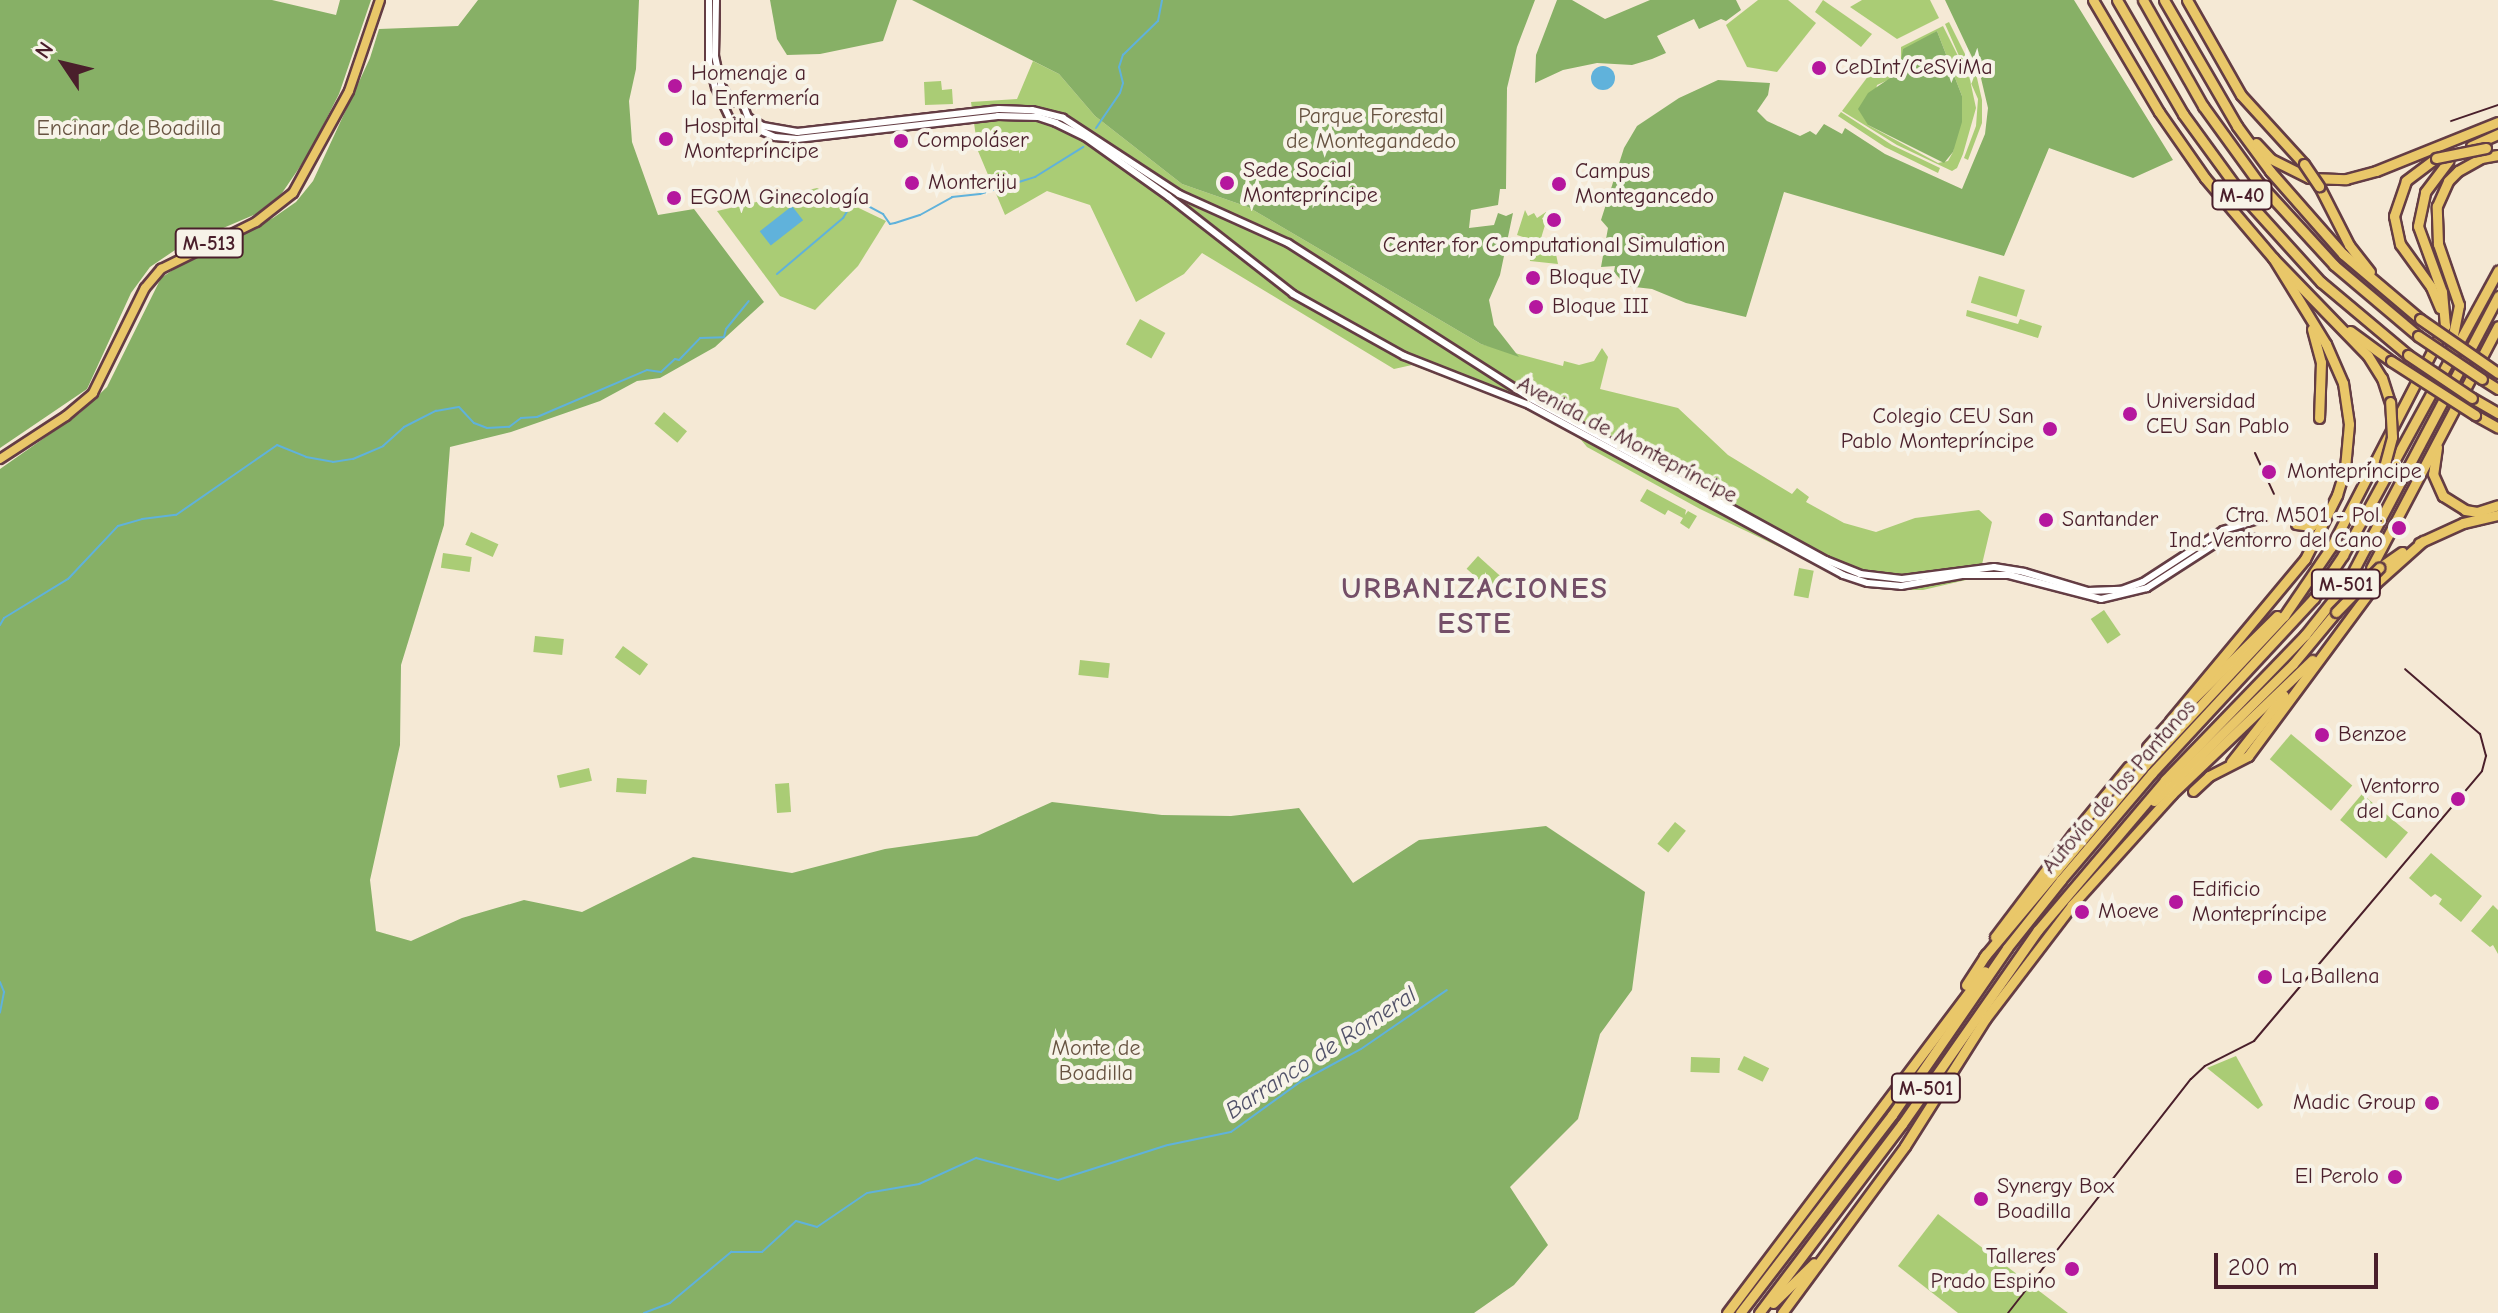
<!DOCTYPE html>
<meta charset="utf-8">
<style>
body{margin:0}
#map{position:relative;width:2498px;height:1313px;overflow:hidden;background:#f5e9d5;font-family:"Comic Neue",sans-serif}
div>[style]{position:absolute}
[style*='--x']{left:calc(var(--x)*1px);top:calc(var(--y)*1px);width:calc(var(--w)*1px);rotate:calc(var(--a)*1deg)}
.green>*{inset:0;background:#aacc75;transform-origin:0 0}
.forest>*{inset:0;background:#87b066}
.water>*{inset:0;background:#60b2db;transform-origin:0 0}
.round{border-radius:50%}
.stream>*{height:2px;margin:-1px;padding:0 1px;transform-origin:1px;border-radius:1px;background:#60b2db}
.motorway-tunnel>*{height:9px;margin-top:-4.5px;transform-origin:0;background:repeating-linear-gradient(90deg,#d3c1b3 0 9px,transparent 0 13.5px)}
.roads{filter:drop-shadow(2px 0 #643d44) drop-shadow(-2px 0 #643d44) drop-shadow(0 2px #643d44) drop-shadow(0 -2px #643d44)}
.tertiary>*{height:6px;margin:-3px;padding:0 3px;transform-origin:3px;border-radius:3px;background:#fff}
.primary>*{height:8px;margin:-4px;padding:0 4px;transform-origin:4px;border-radius:4px;background:#e9c769}
.motorway>*{height:9px;margin:-4.5px;padding:0 4.5px;transform-origin:4.5px;border-radius:4.5px;background:#e9c769}
.tram>*{height:2px;margin:-1px;padding:0 1px;transform-origin:1px;border-radius:1px;background:#4a1f2b}
.bridges{filter:drop-shadow(2px 0 #643d44) drop-shadow(-2px 0 #643d44) drop-shadow(0 2px #643d44) drop-shadow(0 -2px #643d44)}
.motorway-bridge>*{height:9px;margin:-4.5px;padding:0 4.5px;transform-origin:4.5px;border-radius:4.5px;background:#e9c769}
.dots>*{width:22px;height:22px;translate:-50% -50%;box-sizing:border-box;border:4px solid #f7f3e8;border-radius:50%}
span{translate:-50% -50%;white-space:nowrap;text-align:center;line-height:1.15;-webkit-text-stroke:8px #f7f3e8;paint-order:stroke}
.shield-label span{padding:2px 6px;background:#f7f3e8;border:2px solid;border-radius:6px;-webkit-text-stroke-width:0}
.shield-label{font-size:20px;color:#4a1f2b;font-weight:700}
.poi-label{font-size:22px;color:#4a1f2b}
.left{translate:0 -50%;text-align:left}
.right{translate:-100% -50%;text-align:right}
.park-label{font-size:22px;color:#675341}
.street-label{font-size:22px;color:#4a1f2b}
.water-label{font-size:24px;color:#525269;font-style:italic}
.district-label{font-size:30px;color:#744f68;font-weight:700;letter-spacing:2px}
.north{position:absolute;left:24px;top:24px;width:80px;height:80px;-webkit-text-stroke:6px #f7f3e8;paint-order:stroke;rotate:305deg;font-size:22px;font-weight:700;line-height:32px;text-align:center;color:#4a1f2b}
.north::after{content:'';display:block;margin:auto;width:28px;height:36px;background:#4a1f2b;clip-path:polygon(50% 0,100% 100%,50% 72%,0 100%)}
.scale{position:absolute;left:2214px;top:1253px;width:164px;height:36px;box-sizing:border-box;border:4px solid #4a1f2b;border-top:0;padding-left:10px;font-size:24px;line-height:28px;white-space:nowrap;color:#4a1f2b;-webkit-text-stroke:6px #f7f3e8;paint-order:stroke}
</style>
<div id="map">
<div class="green">
<div style="clip-path:polygon(1758px 0,1788px 0,1816px 23px,1777px 72px,1747px 67px,1726px 25px)"></div>
<div style="clip-path:polygon(1823px 0,1872px 34px,1861px 47px,1815px 12px)"></div>
<div style="clip-path:polygon(1862px 0,1930px 0,1939px 18px,1897px 39px,1850px 7px)"></div>
<div style="clip-path:polygon(1949px 22px,1977px 78px,1982px 100px,1982px 123px,1968px 160px,1964px 158px,1976px 126px,1978px 99px,1945px 24px)"></div>
<div style="clip-path:polygon(evenodd,1943px 26px,1970px 80px,1976px 108px,1963px 154px,1957px 168px,1952px 171px,1897px 145px,1842px 111px,1872px 71px,1891px 70px,1901px 59px,1901px 47px,1943px 26px,1937px 31px,1962px 96px,1953px 152px,1948px 161px,1938px 163px,1868px 125px,1877px 85px,1895px 77px,1904px 54px,1937px 31px)"></div>
<div style="clip-path:polygon(1033px 61px,1059px 74px,1095px 116px,1182px 184px,1248px 207px,1481px 344px,1563px 366px,1564px 361px,1579px 365px,1594px 361px,1602px 348px,1608px 357px,1600px 389px,1678px 408px,1728px 455px,1792px 494px,1797px 488px,1809px 497px,1806px 502px,1844px 523px,1876px 532px,1915px 518px,1979px 510px,1992px 522px,1979px 577px,1923px 590px,1895px 590px,1853px 582px,1700px 509px,1587px 447px,1577px 435px,1515px 404px,1412px 365px,1394px 369px,1202px 253px,1184px 274px,1136px 302px,1090px 205px,1047px 191px,1005px 215px,978px 151px,971px 102px,1017px 99px)"></div>
<div style="clip-path:polygon(941px 81px,942px 90px,952px 89px,953px 104px,925px 105px,924px 82px)"></div>
<div style="clip-path:polygon(1841px 112px,1892px 145px,1940px 168px,1938px 173px,1885px 147px,1838px 116px)"></div>
<div style="clip-path:polygon(817px 188px,886px 221px,858px 266px,815px 310px,780px 296px,717px 211px)"></div>
<div style="clip-path:polygon(1525px 210px,1528px 216px,1534px 213px,1537px 218px,1546px 212px,1548px 216px,1542px 218px,1545px 225px,1539px 245px,1553px 239px,1558px 264px,1530px 261px,1529px 250px,1536px 246px,1528px 246px,1529px 239px,1517px 235px)"></div>
<div style="left:1979px;top:276px;width:48px;height:28px;rotate:17deg"></div>
<div style="clip-path:polygon(1967px 310px,2018px 324px,2020px 319px,2042px 326px,2038px 338px,1966px 316px)"></div>
<div style="left:1140px;top:319px;width:29px;height:29px;rotate:29deg"></div>
<div style="left:664px;top:412px;width:30px;height:15px;rotate:40deg"></div>
<div style="clip-path:polygon(1647px 489px,1686px 510px,1685px 515px,1688px 511px,1697px 516px,1689px 529px,1680px 523px,1683px 518px,1668px 510px,1665px 515px,1640px 501px)"></div>
<div style="left:471px;top:532px;width:30px;height:14px;rotate:24deg"></div>
<div style="left:443px;top:553px;width:29px;height:15px;rotate:8deg"></div>
<div style="left:1478px;top:556px;width:30px;height:17px;rotate:42deg"></div>
<div style="left:1799px;top:568px;width:15px;height:28px;rotate:11deg"></div>
<div style="left:2104px;top:610px;width:30px;height:16px;rotate:56deg"></div>
<div style="left:535px;top:636px;width:29px;height:16px;rotate:6deg"></div>
<div style="left:623px;top:646px;width:31px;height:14px;rotate:36deg"></div>
<div style="left:1080px;top:660px;width:30px;height:15px;rotate:6deg"></div>
<div style="left:2291px;top:734px;width:80px;height:33px;rotate:40deg"></div>
<div style="left:589px;top:768px;width:13px;height:33px;rotate:77deg"></div>
<div style="left:617px;top:778px;width:30px;height:14px;rotate:4deg"></div>
<div style="left:789px;top:783px;width:29px;height:14px;rotate:86deg"></div>
<div style="left:2362px;top:794px;width:60px;height:34px;rotate:40deg"></div>
<div style="left:1675px;top:822px;width:14px;height:28px;rotate:39deg"></div>
<div style="clip-path:polygon(2431px 853px,2482px 896px,2461px 922px,2439px 904px,2442px 899px,2435px 894px,2431px 897px,2409px 878px)"></div>
<div style="clip-path:polygon(2493px 905px,2498px 910px,2498px 954px,2493px 945px,2490px 947px,2471px 931px)"></div>
<div style="left:1744px;top:1056px;width:28px;height:15px;rotate:26deg"></div>
<div style="clip-path:polygon(2236px 1056px,2263px 1105px,2258px 1109px,2207px 1068px)"></div>
<div style="left:1691px;top:1057px;width:29px;height:15px;rotate:2deg"></div>
<div style="clip-path:polygon(1938px 1214px,2068px 1313px,1958px 1313px,1898px 1266px)"></div>
</div>
<div class="forest">
<div style="clip-path:polygon(0 0,272px 0,336px 15px,340px 0,371px 0,339px 94px,308px 155px,282px 193px,256px 214px,181px 246px,150px 267px,131px 293px,87px 389px,0 448px)"></div>
<div style="clip-path:polygon(478px 0,639px 0,636px 69px,629px 101px,632px 142px,658px 215px,694px 209px,764px 302px,715px 347px,660px 378px,637px 381px,600px 401px,511px 432px,450px 447px,444px 525px,401px 665px,400px 745px,370px 880px,376px 931px,411px 941px,462px 918px,524px 900px,582px 912px,693px 857px,792px 873px,885px 849px,977px 836px,1052px 802px,1162px 815px,1231px 816px,1299px 808px,1353px 883px,1419px 840px,1546px 826px,1645px 892px,1632px 990px,1600px 1034px,1578px 1119px,1510px 1187px,1548px 1245px,1514px 1285px,1474px 1313px,0 1313px,0 469px,80px 413px,107px 387px,161px 278px,189px 259px,273px 218px,296px 202px,313px 181px,370px 58px,379px 29px,458px 26px)"></div>
<div style="clip-path:polygon(770px 0,897px 0,883px 41px,820px 54px,787px 55px,777px 39px)"></div>
<div style="clip-path:polygon(912px 0,1535px 0,1517px 47px,1507px 88px,1506px 189px,1500px 189px,1498px 205px,1471px 210px,1469px 228px,1494px 225px,1498px 213px,1506px 216px,1513px 213px,1500px 275px,1489px 300px,1494px 325px,1519px 357px,1481px 344px,1248px 207px,1182px 184px,1095px 116px,1059px 74px)"></div>
<div style="clip-path:polygon(1557px 0,1572px 0,1605px 19px,1650px 0,1736px 0,1741px 10px,1726px 21px,1721px 19px,1699px 29px,1694px 19px,1657px 36px,1666px 53px,1652px 59px,1632px 65px,1597px 63px,1563px 70px,1535px 83px,1536px 55px)"></div>
<div style="clip-path:polygon(1945px 0,2074px 0,2173px 160px,2133px 178px,2049px 148px,2004px 256px,1784px 192px,1746px 317px,1686px 303px,1652px 289px,1626px 286px,1614px 272px,1615px 266px,1601px 267px,1608px 228px,1601px 220px,1624px 148px,1637px 126px,1679px 98px,1718px 80px,1770px 83px,1768px 95px,1757px 111px,1767px 121px,1800px 136px,1810px 131px,1816px 135px,1824px 124px,1842px 134px,1845px 128px,1885px 154px,1962px 189px,1985px 134px,1988px 108px,1980px 74px)"></div>
<div style="clip-path:polygon(1937px 31px,1962px 96px,1962px 122px,1953px 152px,1944px 163px,1868px 125px,1858px 109px,1868px 93px,1899px 72px,1903px 49px)"></div>
</div>
<div class="water">
<div class="round" style="left:1591px;top:66px;width:24px;height:24px"></div>
<div style="left:792px;top:206px;width:18px;height:41px;rotate:52deg"></div>
</div>
<div class="stream">
<div style="--x:1096;--y:128;--w:42;--a:-55.6"></div>
<div style="--x:1120;--y:93;--w:10;--a:-73"></div>
<div style="--x:1123;--y:83;--w:16;--a:-104"></div>
<div style="--x:1119;--y:67;--w:13;--a:-72"></div>
<div style="--x:1123;--y:55;--w:49;--a:-44.2"></div>
<div style="--x:1158;--y:21;--w:21;--a:-79"></div>
<div style="--x:777;--y:274;--w:87;--a:-40.3"></div>
<div style="--x:843;--y:218;--w:22;--a:-58"></div>
<div style="--x:855;--y:199;--w:32;--a:28"></div>
<div style="--x:883;--y:214;--w:12;--a:55"></div>
<div style="--x:890;--y:224;--w:5;--a:-11"></div>
<div style="--x:895;--y:223;--w:26;--a:-18"></div>
<div style="--x:920;--y:215;--w:37;--a:-29"></div>
<div style="--x:952;--y:197;--w:28;--a:-6"></div>
<div style="--x:980;--y:194;--w:58;--a:-17.2"></div>
<div style="--x:1035;--y:177;--w:57;--a:-32"></div>
<div style="--x:0;--y:625;--w:8;--a:-60"></div>
<div style="--x:4;--y:618;--w:75;--a:-31.4"></div>
<div style="--x:68;--y:579;--w:73;--a:-46.7"></div>
<div style="--x:118;--y:526;--w:25;--a:-16"></div>
<div style="--x:142;--y:519;--w:34;--a:-7"></div>
<div style="--x:176;--y:515;--w:123;--a:-34.7"></div>
<div style="--x:277;--y:445;--w:31;--a:22"></div>
<div style="--x:306;--y:457;--w:27;--a:10"></div>
<div style="--x:333;--y:462;--w:20;--a:-9"></div>
<div style="--x:353;--y:459;--w:33;--a:-23"></div>
<div style="--x:383;--y:446;--w:28;--a:-42"></div>
<div style="--x:404;--y:427;--w:36;--a:-27"></div>
<div style="--x:436;--y:411;--w:23;--a:-10"></div>
<div style="--x:459;--y:407;--w:22;--a:47"></div>
<div style="--x:474;--y:423;--w:14;--a:21"></div>
<div style="--x:487;--y:428;--w:22;--a:-3"></div>
<div style="--x:509;--y:427;--w:15;--a:-37"></div>
<div style="--x:521;--y:418;--w:16;--a:-4"></div>
<div style="--x:537;--y:417;--w:120;--a:-23.1"></div>
<div style="--x:647;--y:370;--w:14;--a:8"></div>
<div style="--x:661;--y:372;--w:19;--a:-43"></div>
<div style="--x:675;--y:359;--w:4;--a:14"></div>
<div style="--x:679;--y:360;--w:30;--a:-46"></div>
<div style="--x:700;--y:338;--w:24;--a:-2"></div>
<div style="--x:724;--y:337;--w:8;--a:-76"></div>
<div style="--x:726;--y:329;--w:36;--a:-51"></div>
<div style="--x:0;--y:982;--w:11;--a:68"></div>
<div style="--x:4;--y:992;--w:21;--a:101"></div>
<div style="--x:644;--y:1313;--w:28;--a:-21"></div>
<div style="--x:670;--y:1303;--w:80;--a:-39.9"></div>
<div style="--x:731;--y:1252;--w:31;--a:0"></div>
<div style="--x:762;--y:1252;--w:46;--a:-42.4"></div>
<div style="--x:796;--y:1221;--w:22;--a:16"></div>
<div style="--x:817;--y:1227;--w:60;--a:-34.2"></div>
<div style="--x:867;--y:1193;--w:53;--a:-9.8"></div>
<div style="--x:919;--y:1184;--w:63;--a:-24.5"></div>
<div style="--x:976;--y:1158;--w:85;--a:15"></div>
<div style="--x:1058;--y:1180;--w:115;--a:-17.7"></div>
<div style="--x:1168;--y:1145;--w:64;--a:-11.7"></div>
<div style="--x:1231;--y:1132;--w:85;--a:-35.9"></div>
<div style="--x:1300;--y:1082;--w:69;--a:-28.4"></div>
<div style="--x:1361;--y:1049;--w:104;--a:-34.5"></div>
</div>
<div class="motorway-tunnel">
<div style="--x:2342;--y:619;--w:29;--a:-61"></div>
</div>
<div class="roads">
<div class="tertiary">
<div style="--x:709;--y:0;--w:63;--a:90"></div>
<div style="--x:709;--y:63;--w:25;--a:76"></div>
<div style="--x:715;--y:87;--w:38;--a:65"></div>
<div style="--x:731;--y:122;--w:10;--a:0"></div>
<div style="--x:741;--y:122;--w:37;--a:24"></div>
<div style="--x:775;--y:137;--w:22;--a:5"></div>
<div style="--x:797;--y:139;--w:202;--a:-6.5"></div>
<div style="--x:998;--y:116;--w:40;--a:1.4"></div>
<div style="--x:1038;--y:117;--w:19;--a:18"></div>
<div style="--x:1056;--y:123;--w:32;--a:26"></div>
<div style="--x:1085;--y:137;--w:103;--a:35.5"></div>
<div style="--x:1169;--y:197;--w:157;--a:38"></div>
<div style="--x:1293;--y:294;--w:127;--a:29.2"></div>
<div style="--x:1404;--y:356;--w:134;--a:21.4"></div>
<div style="--x:1529;--y:405;--w:357;--a:28.4"></div>
<div style="--x:1843;--y:575;--w:26;--a:18"></div>
<div style="--x:1868;--y:583;--w:33;--a:5"></div>
<div style="--x:1901;--y:586;--w:62;--a:-10.2"></div>
<div style="--x:1962;--y:575;--w:47;--a:0"></div>
<div style="--x:2009;--y:575;--w:95;--a:14.6"></div>
<div style="--x:2101;--y:599;--w:47;--a:-13.4"></div>
<div style="--x:2147;--y:588;--w:94;--a:-32.8"></div>
<div style="--x:2226;--y:537;--w:15;--a:-11"></div>
<div style="--x:2241;--y:534;--w:14;--a:17"></div>
<div style="--x:716;--y:0;--w:56;--a:91"></div>
<div style="--x:715;--y:56;--w:30;--a:78"></div>
<div style="--x:721;--y:85;--w:20;--a:57"></div>
<div style="--x:732;--y:102;--w:11;--a:10"></div>
<div style="--x:743;--y:104;--w:14;--a:69"></div>
<div style="--x:748;--y:117;--w:17;--a:31"></div>
<div style="--x:763;--y:126;--w:35;--a:10"></div>
<div style="--x:797;--y:132;--w:203;--a:-6.5"></div>
<div style="--x:999;--y:109;--w:33;--a:2"></div>
<div style="--x:1032;--y:110;--w:32;--a:14"></div>
<div style="--x:1063;--y:118;--w:139;--a:33.2"></div>
<div style="--x:1179;--y:194;--w:120;--a:24.2"></div>
<div style="--x:1288;--y:243;--w:287;--a:32.6"></div>
<div style="--x:1530;--y:398;--w:337;--a:28.7"></div>
<div style="--x:1826;--y:560;--w:37;--a:22"></div>
<div style="--x:1860;--y:574;--w:42;--a:6.8"></div>
<div style="--x:1902;--y:579;--w:93;--a:-7.4"></div>
<div style="--x:1994;--y:567;--w:30;--a:9"></div>
<div style="--x:2024;--y:572;--w:67;--a:16.5"></div>
<div style="--x:2088;--y:591;--w:33;--a:-2"></div>
<div style="--x:2121;--y:590;--w:23;--a:-20"></div>
<div style="--x:2143;--y:582;--w:95;--a:-33"></div>
<div style="--x:2223;--y:530;--w:36;--a:-16"></div>
</div>
<div class="primary">
<div style="--x:0;--y:459;--w:79;--a:-33.1"></div>
<div style="--x:66;--y:416;--w:35;--a:-40"></div>
<div style="--x:93;--y:393;--w:117;--a:-63.7"></div>
<div style="--x:145;--y:288;--w:25;--a:-50"></div>
<div style="--x:161;--y:269;--w:106;--a:-26.3"></div>
<div style="--x:256;--y:222;--w:47;--a:-38.1"></div>
<div style="--x:293;--y:193;--w:116;--a:-61.2"></div>
<div style="--x:349;--y:91;--w:96;--a:-71.2"></div>
</div>
<div class="motorway">
<div style="--x:2093;--y:0;--w:130;--a:59.5"></div>
<div style="--x:2159;--y:112;--w:80;--a:55.1"></div>
<div style="--x:2205;--y:178;--w:105;--a:49.6"></div>
<div style="--x:2273;--y:258;--w:136;--a:45.9"></div>
<div style="--x:2368;--y:356;--w:26;--a:58"></div>
<div style="--x:2382;--y:378;--w:25;--a:72"></div>
<div style="--x:2117;--y:0;--w:132;--a:59.9"></div>
<div style="--x:2183;--y:114;--w:100;--a:53.9"></div>
<div style="--x:2242;--y:195;--w:118;--a:47.8"></div>
<div style="--x:2321;--y:282;--w:114;--a:40"></div>
<div style="--x:2143;--y:0;--w:122;--a:60.5"></div>
<div style="--x:2203;--y:106;--w:94;--a:54.1"></div>
<div style="--x:2258;--y:182;--w:113;--a:47.5"></div>
<div style="--x:2334;--y:265;--w:110;--a:40.2"></div>
<div style="--x:2164;--y:0;--w:146;--a:59.9"></div>
<div style="--x:2237;--y:126;--w:56;--a:53.7"></div>
<div style="--x:2270;--y:171;--w:111;--a:48.7"></div>
<div style="--x:2343;--y:254;--w:101;--a:40.2"></div>
<div style="--x:2187;--y:0;--w:109;--a:60.4"></div>
<div style="--x:2241;--y:95;--w:93;--a:47.6"></div>
<div style="--x:2256;--y:143;--w:22;--a:47"></div>
<div style="--x:2271;--y:159;--w:42;--a:26.6"></div>
<div style="--x:2309;--y:178;--w:37;--a:2"></div>
<div style="--x:2346;--y:179;--w:31;--a:-15"></div>
<div style="--x:2376;--y:171;--w:131;--a:-21.9"></div>
<div style="--x:2471;--y:146;--w:30;--a:-24"></div>
<div style="--x:2436;--y:158;--w:38;--a:143"></div>
<div style="--x:2406;--y:181;--w:37;--a:109"></div>
<div style="--x:2394;--y:216;--w:29;--a:78"></div>
<div style="--x:2400;--y:244;--w:53;--a:54.2"></div>
<div style="--x:2431;--y:287;--w:23;--a:67"></div>
<div style="--x:2319;--y:186;--w:66;--a:63"></div>
<div style="--x:2349;--y:245;--w:34;--a:52"></div>
<div style="--x:2312;--y:329;--w:34;--a:75"></div>
<div style="--x:2321;--y:362;--w:56;--a:92"></div>
<div style="--x:2350;--y:331;--w:51;--a:36.2"></div>
<div style="--x:2451;--y:345;--w:41;--a:-78.7"></div>
<div style="--x:2459;--y:305;--w:65;--a:-109"></div>
<div style="--x:2438;--y:244;--w:38;--a:-92"></div>
<div style="--x:2437;--y:206;--w:27;--a:-66"></div>
<div style="--x:2448;--y:181;--w:14;--a:-45"></div>
<div style="--x:2458;--y:171;--w:26;--a:-29"></div>
<div style="--x:2481;--y:158;--w:17;--a:-10"></div>
<div style="--x:2482;--y:379;--w:19;--a:32"></div>
<div style="--x:2472;--y:398;--w:30;--a:30"></div>
<div style="--x:2475;--y:415;--w:26;--a:29"></div>
<div style="--x:2437;--y:447;--w:27;--a:98"></div>
<div style="--x:2433;--y:474;--w:24;--a:66"></div>
<div style="--x:2443;--y:496;--w:26;--a:32"></div>
<div style="--x:2465;--y:510;--w:12;--a:9"></div>
<div style="--x:2477;--y:512;--w:22;--a:-18"></div>
<div style="--x:2296;--y:524;--w:15;--a:8"></div>
<div style="--x:2311;--y:526;--w:17;--a:-45"></div>
<div style="--x:2419;--y:543;--w:48;--a:-24.4"></div>
<div style="--x:2463;--y:523;--w:36;--a:-13"></div>
<div style="--x:2371;--y:568;--w:273;--a:-62.3"></div>
<div style="--x:2379;--y:568;--w:28;--a:-35"></div>
<div style="--x:2191;--y:701;--w:121;--a:-44.7"></div>
<div style="--x:2170;--y:721;--w:211;--a:-50.2"></div>
<div style="--x:2305;--y:559;--w:72;--a:-63.4"></div>
<div style="--x:2337;--y:495;--w:28;--a:-73"></div>
<div style="--x:2345;--y:468;--w:44;--a:-84.8"></div>
<div style="--x:2349;--y:424;--w:41;--a:-98.3"></div>
<div style="--x:2343;--y:383;--w:43;--a:-113.6"></div>
<div style="--x:2326;--y:344;--w:101;--a:-121.6"></div>
<div style="--x:2147;--y:747;--w:40;--a:-48"></div>
<div style="--x:2231;--y:762;--w:85;--a:-51.7"></div>
<div style="--x:2193;--y:791;--w:22;--a:-43"></div>
<div style="--x:2209;--y:776;--w:44;--a:-27.1"></div>
<div style="--x:2248;--y:756;--w:215;--a:-53.5"></div>
<div style="--x:2376;--y:583;--w:63;--a:-41.8"></div>
<div style="--x:2154;--y:801;--w:195;--a:-44.6"></div>
<div style="--x:2293;--y:664;--w:67;--a:-50.4"></div>
<div style="--x:1995;--y:937;--w:129;--a:-52.9"></div>
<div style="--x:2073;--y:834;--w:87;--a:-50.6"></div>
<div style="--x:1984;--y:957;--w:251;--a:-50"></div>
<div style="--x:2145;--y:765;--w:204;--a:-47"></div>
<div style="--x:2284;--y:616;--w:83;--a:-55.7"></div>
<div style="--x:2331;--y:547;--w:249;--a:-62.7"></div>
<div style="--x:2445;--y:326;--w:34;--a:-95"></div>
<div style="--x:2442;--y:292;--w:70;--a:-110"></div>
<div style="--x:2418;--y:226;--w:35;--a:-78"></div>
<div style="--x:2425;--y:192;--w:39;--a:-53"></div>
<div style="--x:1966;--y:985;--w:37;--a:-57"></div>
<div style="--x:1773;--y:1303;--w:57;--a:-44.3"></div>
<div style="--x:1727;--y:1313;--w:428;--a:-53"></div>
<div style="--x:1740;--y:1313;--w:250;--a:-52.5"></div>
<div style="--x:1892;--y:1115;--w:203;--a:-55.4"></div>
<div style="--x:2007;--y:948;--w:87;--a:-51.5"></div>
<div style="--x:2061;--y:880;--w:140;--a:-49.6"></div>
<div style="--x:2152;--y:773;--w:238;--a:-47.2"></div>
<div style="--x:2314;--y:598;--w:52;--a:-56"></div>
<div style="--x:2343;--y:555;--w:324;--a:-61.4"></div>
<div style="--x:1759;--y:1313;--w:237;--a:-52.9"></div>
<div style="--x:1902;--y:1124;--w:237;--a:-55"></div>
<div style="--x:2038;--y:930;--w:197;--a:-49.7"></div>
<div style="--x:2165;--y:780;--w:202;--a:-46"></div>
<div style="--x:2305;--y:635;--w:69;--a:-51.5"></div>
<div style="--x:2348;--y:581;--w:322;--a:-62.2"></div>
<div style="--x:1782;--y:1313;--w:207;--a:-53.6"></div>
<div style="--x:1905;--y:1146;--w:151;--a:-57.7"></div>
<div style="--x:1986;--y:1018;--w:142;--a:-52.7"></div>
<div style="--x:2072;--y:905;--w:149;--a:-48"></div>
<div style="--x:2172;--y:794;--w:194;--a:-43.7"></div>
</div>
</div>
<div class="tram">
<div style="--x:2451;--y:121;--w:50;--a:-18.8"></div>
<div style="--x:2255;--y:453;--w:45;--a:65.1"></div>
<div style="--x:2008;--y:1313;--w:297;--a:-52"></div>
<div style="--x:2191;--y:1079;--w:19;--a:-43"></div>
<div style="--x:2205;--y:1066;--w:55;--a:-27"></div>
<div style="--x:2254;--y:1041;--w:353;--a:-49.8"></div>
<div style="--x:2482;--y:771;--w:16;--a:-75"></div>
<div style="--x:2486;--y:756;--w:23;--a:-105"></div>
<div style="--x:2480;--y:734;--w:99;--a:-139.1"></div>
</div>
<div class="bridges">
<div class="motorway-bridge">
<div style="--x:2436;--y:158;--w:51;--a:-11.3"></div>
<div style="--x:2304;--y:164;--w:27;--a:56"></div>
<div style="--x:2420;--y:319;--w:95;--a:34.7"></div>
<div style="--x:2418;--y:336;--w:77;--a:33.9"></div>
<div style="--x:2408;--y:355;--w:77;--a:33.9"></div>
<div style="--x:2391;--y:361;--w:100;--a:32.7"></div>
<div style="--x:2383;--y:471;--w:35;--a:-75"></div>
<div style="--x:2392;--y:437;--w:35;--a:-93"></div>
<div style="--x:2336;--y:612;--w:62;--a:-45.7"></div>
</div>
</div>
<div class="dots">
<div style="left:1819px;top:68px;background:#b5179e"></div>
<div style="left:675px;top:86px;background:#b5179e"></div>
<div style="left:666px;top:139px;background:#b5179e"></div>
<div style="left:901px;top:141px;background:#b5179e"></div>
<div style="left:912px;top:183px;background:#b5179e"></div>
<div style="left:1227px;top:183px;background:#b5179e"></div>
<div style="left:1559px;top:184px;background:#b5179e"></div>
<div style="left:674px;top:198px;background:#b5179e"></div>
<div style="left:1554px;top:220px;background:#b5179e"></div>
<div style="left:1533px;top:278px;background:#b5179e"></div>
<div style="left:1536px;top:307px;background:#b5179e"></div>
<div style="left:2130px;top:414px;background:#b5179e"></div>
<div style="left:2050px;top:429px;background:#b5179e"></div>
<div style="left:2269px;top:472px;background:#b5179e"></div>
<div style="left:2046px;top:520px;background:#b5179e"></div>
<div style="left:2399px;top:528px;background:#b5179e"></div>
<div style="left:2322px;top:735px;background:#b5179e"></div>
<div style="left:2458px;top:799px;background:#b5179e"></div>
<div style="left:2176px;top:902px;background:#b5179e"></div>
<div style="left:2082px;top:912px;background:#b5179e"></div>
<div style="left:2265px;top:977px;background:#b5179e"></div>
<div style="left:2432px;top:1103px;background:#b5179e"></div>
<div style="left:2395px;top:1177px;background:#b5179e"></div>
<div style="left:1981px;top:1199px;background:#b5179e"></div>
<div style="left:2072px;top:1269px;background:#b5179e"></div>
</div>
<div class="shield-label">
<span style="left:2242px;top:195px">M-40</span>
<span style="left:209px;top:243px">M-513</span>
<span style="left:2346px;top:584px">M-501</span>
<span style="left:1926px;top:1088px">M-501</span>
</div>
<div class="poi-label">
<span class="left" style="left:1835px;top:68px">CeDInt/CeSViMa</span>
<span class="left" style="left:691px;top:86px">Homenaje a<br>la Enfermería</span>
<span class="left" style="left:684px;top:139px">Hospital<br>Montepríncipe</span>
<span class="left" style="left:917px;top:141px">Compoláser</span>
<span class="left" style="left:1243px;top:183px">Sede Social<br>Montepríncipe</span>
<span class="left" style="left:1575px;top:184px">Campus<br>Montegancedo</span>
<span class="left" style="left:928px;top:183px">Monteriju</span>
<span class="left" style="left:690px;top:198px">EGOM Ginecología</span>
<span style="left:1554px;top:246px">Center for Computational Simulation</span>
<span class="left" style="left:1549px;top:278px">Bloque IV</span>
<span class="left" style="left:1552px;top:307px">Bloque III</span>
<span class="left" style="left:2146px;top:414px">Universidad<br>CEU San Pablo</span>
<span class="right" style="left:2034px;top:429px">Colegio CEU San<br>Pablo Montepríncipe</span>
<span class="left" style="left:2287px;top:472px">Montepríncipe</span>
<span class="right" style="left:2383px;top:528px">Ctra. M501 - Pol.<br>Ind. Ventorro del Cano</span>
<span class="left" style="left:2062px;top:520px">Santander</span>
<span class="left" style="left:2338px;top:735px">Benzoe</span>
<span class="right" style="left:2440px;top:799px">Ventorro<br>del Cano</span>
<span class="left" style="left:2192px;top:902px">Edificio<br>Montepríncipe</span>
<span class="left" style="left:2098px;top:912px">Moeve</span>
<span class="left" style="left:2281px;top:977px">La Ballena</span>
<span class="right" style="left:2416px;top:1103px">Madic Group</span>
<span class="right" style="left:2379px;top:1177px">El Perolo</span>
<span class="left" style="left:1997px;top:1199px">Synergy Box<br>Boadilla</span>
<span class="right" style="left:2056px;top:1269px">Talleres<br>Prado Espino</span>
</div>
<div class="park-label">
<span style="left:1371px;top:129px">Parque Forestal<br>de Montegandedo</span>
<span style="left:129px;top:129px">Encinar de Boadilla</span>
<span style="left:1096px;top:1061px">Monte de<br>Boadilla</span>
</div>
<div class="street-label">
<span style="left:1627px;top:440px;rotate:28deg">Avenida de Montepríncipe</span>
<span style="left:2119px;top:787px;rotate:-49deg">Autovía de los Pantanos</span>
</div>
<div class="water-label">
<span style="left:1321px;top:1053px;rotate:-33deg">Barranco de Romeral</span>
</div>
<div class="district-label">
<span style="left:1475px;top:606px">URBANIZACIONES<br>ESTE</span>
</div>
<div class="north">N</div>
<div class="scale">200 m</div>
</div>
